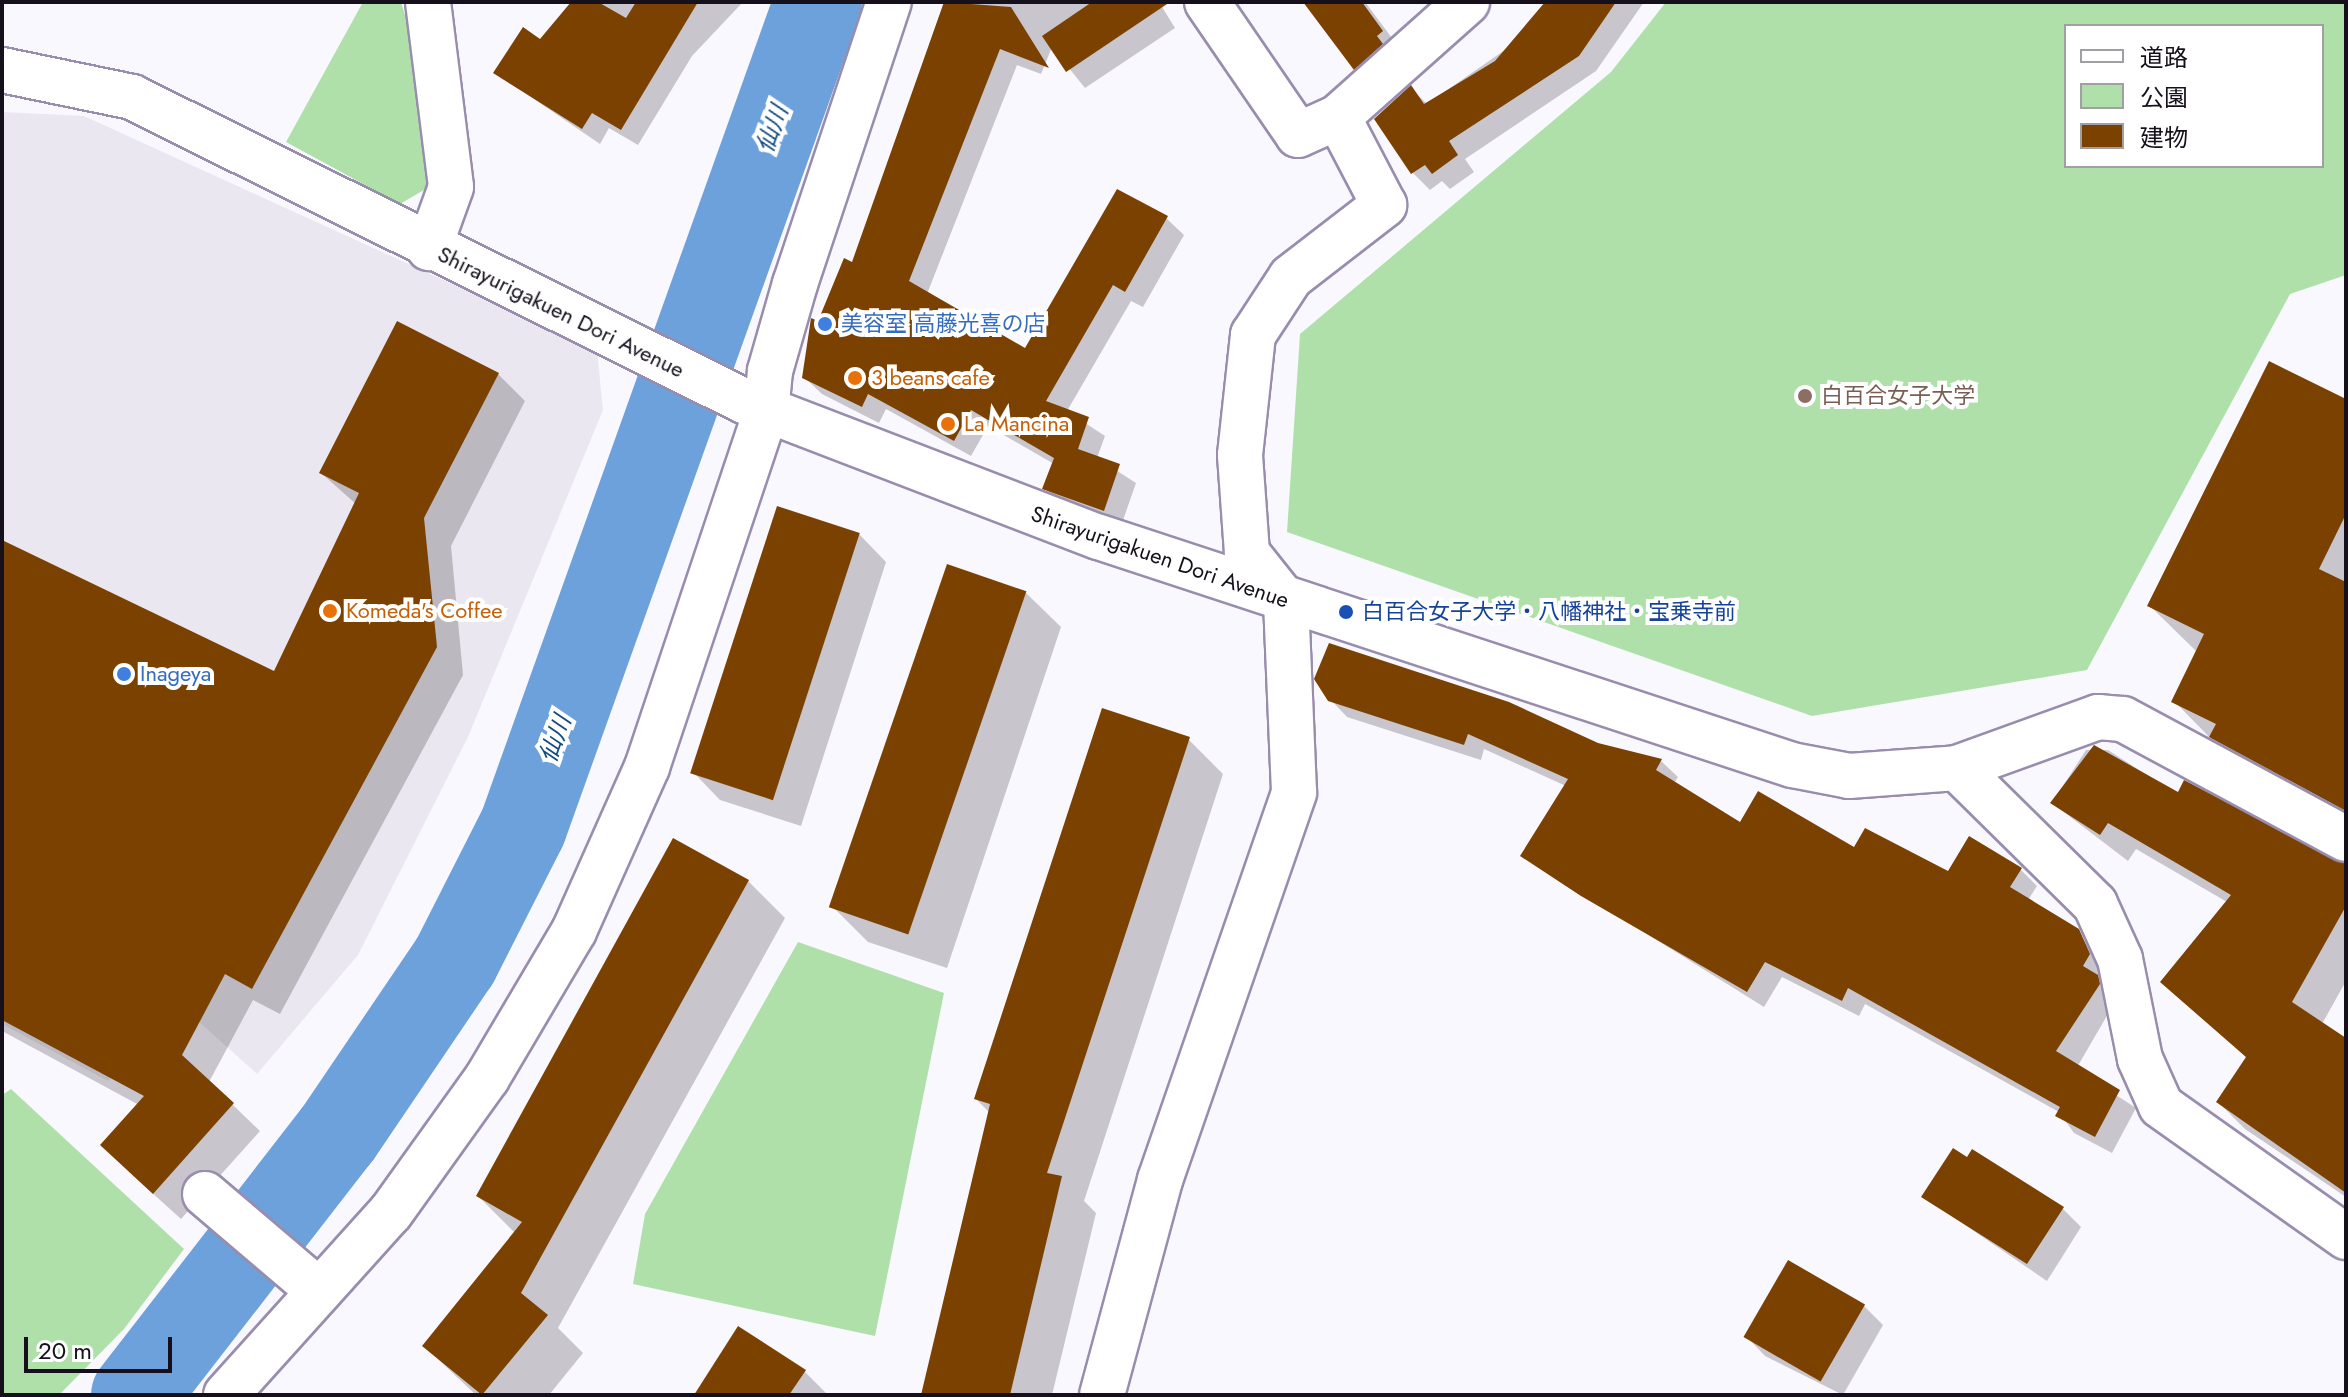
<!DOCTYPE html>
<meta charset="utf-8">
<style>
body{margin:0}
#map{position:relative;width:2348px;height:1397px;overflow:hidden;background:#faf8ff;font-family:Jost,"Noto Sans JP",sans-serif}
div>[style]{position:absolute}
[style*='--x']{left:calc(var(--x)*1px);top:calc(var(--y)*1px);width:calc(var(--w)*1px);rotate:calc(var(--a)*1deg)}
.built>*{inset:0;background:#eae7f0}
.green>*{inset:0;background:#afe0aa}
.shadow>*{inset:0;background:#0003}
.river>*{height:88px;margin:-44px;padding:0 44px;transform-origin:44px;border-radius:44px;background:#6ca1dc}
.building>*{inset:0;background:#7b4100;transform-origin:0 0}
.roads{filter:drop-shadow(2px 0 #998dae) drop-shadow(-2px 0 #998dae) drop-shadow(0 2px #998dae) drop-shadow(0 -2px #998dae)}
.minor>*{height:44px;margin:-22px;padding:0 22px;transform-origin:22px;border-radius:22px;background:#fff}
.tertiary>*{height:44px;margin:-22px;padding:0 22px;transform-origin:22px;border-radius:22px;background:#fff}
.dots>*{width:22px;height:22px;translate:-50% -50%;box-sizing:border-box;border:4px solid #fff;border-radius:50%}
span{translate:-50% -50%;white-space:nowrap;text-align:center;line-height:1.15;-webkit-text-stroke:8px #fff;paint-order:stroke}
.street-label{font-size:22px;color:#15101c}
.shop-label{font-size:22px;color:#366cbe}
.left{translate:0 -50%;text-align:left}
.food-label{font-size:22px;color:#c56008}
.education-label{font-size:22px;color:#785e54}
.transit-label{font-size:22px;color:#164399}
.water-label{font-size:24px;color:#124a81;font-style:italic}
.frame{position:absolute;inset:0;border:4px solid #15101c;pointer-events:none}
.legend{position:absolute;left:2064px;top:24px;width:260px;height:144px;box-sizing:border-box;background:#fff;border:2px solid #a19fa4;margin:0;padding:10px 14px;list-style:none;font-size:24px;color:#15101c}
.legend li{display:flex;align-items:center;gap:16px;height:40px}
.legend b{width:40px;border:2px solid #a19fa4}
.scale{position:absolute;left:24px;top:1337px;width:148px;height:36px;box-sizing:border-box;border:4px solid #15101c;border-top:0;padding-left:10px;font-size:24px;line-height:28px;white-space:nowrap;color:#15101c;-webkit-text-stroke:6px #fff;paint-order:stroke}
</style>
<div id="map">
<div class="built">
<div style="clip-path:polygon(2px 112px,84px 116px,597px 350px,603px 410px,468px 737px,358px 955px,257px 1074px,178px 1003px,108px 1081px,2px 1024px)"></div>
</div>
<div class="green">
<div style="clip-path:polygon(363px 2px,401px 2px,416px 50px,429px 187px,400px 204px,286px 142px)"></div>
<div style="clip-path:polygon(evenodd,1666px 2px,2346px 2px,2346px 275px,2290px 294px,2087px 670px,1812px 716px,1287px 532px,1300px 334px,1611px 72px,1666px 2px,2066px 26px,2322px 26px,2322px 166px,2066px 166px,2066px 26px)"></div>
<div style="clip-path:polygon(798px 942px,944px 993px,875px 1336px,633px 1284px,645px 1214px)"></div>
<div style="clip-path:polygon(11px 1089px,184px 1249px,124px 1329px,59px 1395px,2px 1395px,2px 1095px)"></div>
</div>
<div class="shadow">
<div style="clip-path:polygon(573px 2px,743px 2px,692px 56px,638px 145px,609px 128px,600px 144px,496px 73px,540px 41px)"></div>
<div style="clip-path:polygon(944px 2px,1159px 2px,1175px 28px,1085px 88px,1052px 47px,1041px 74px,1017px 65px,927px 294px,1026px 351px,1166px 218px,1184px 235px,1143px 307px,1131px 301px,1067px 411px,1105px 436px,1097px 458px,1136px 483px,1121px 526px,1062px 505px,1045px 488px,1054px 464px,988px 426px,971px 456px,886px 409px,879px 423px,822px 394px,804px 377px,819px 323px,853px 264px)"></div>
<div style="clip-path:polygon(1306px 2px,1365px 2px,1401px 50px,1374px 87px)"></div>
<div style="clip-path:polygon(1547px 2px,1644px 2px,1596px 71px,1465px 159px,1474px 172px,1450px 189px,1442px 181px,1430px 190px,1413px 173px,1411px 88px,1427px 104px,1522px 38px)"></div>
<div style="clip-path:polygon(498px 374px,525px 401px,451px 546px,463px 675px,280px 1014px,253px 1000px,209px 1082px,260px 1131px,181px 1219px,129px 1172px,139px 1105px,2px 1031px,2px 543px,274px 674px,356px 504px,321px 473px)"></div>
<div style="clip-path:polygon(2346px 402px,2346px 832px,2219px 747px,2174px 701px,2197px 652px,2150px 606px)"></div>
<div style="clip-path:polygon(859px 534px,886px 562px,801px 826px,720px 800px,693px 772px)"></div>
<div style="clip-path:polygon(1026px 593px,1061px 627px,947px 968px,868px 942px,834px 908px)"></div>
<div style="clip-path:polygon(1330px 699px,1661px 761px,1678px 777px,1674px 783px,1740px 825px,1949px 873px,2020px 869px,2037px 886px,2028px 900px,2077px 930px,2106px 972px,2099px 984px,2115px 1002px,2076px 1069px,2136px 1108px,2112px 1153px,2074px 1133px,2059px 1112px,1865px 1004px,1859px 1016px,1782px 977px,1764px 1007px,1522px 856px,1566px 786px,1484px 749px,1481px 760px,1347px 717px)"></div>
<div style="clip-path:polygon(1188px 739px,1223px 774px,1084px 1201px,1096px 1213px,1052px 1395px,923px 1395px,990px 1113px,976px 1099px)"></div>
<div style="clip-path:polygon(2086px 750px,2108px 750px,2178px 795px,2346px 865px,2346px 981px,2322px 1024px,2346px 1041px,2346px 1197px,2245px 1129px,2218px 1102px,2248px 1059px,2163px 981px,2227px 902px,2136px 849px,2128px 861px,2052px 803px)"></div>
<div style="clip-path:polygon(748px 881px,785px 918px,558px 1328px,583px 1353px,549px 1395px,476px 1395px,424px 1346px,515px 1233px,478px 1196px)"></div>
<div style="clip-path:polygon(1924px 1197px,2062px 1208px,2081px 1227px,2047px 1281px)"></div>
<div style="clip-path:polygon(1864px 1306px,1883px 1325px,1843px 1395px,1765px 1356px,1747px 1337px)"></div>
<div style="clip-path:polygon(804px 1371px,828px 1395px,696px 1395px)"></div>
</div>
<div class="river">
<div style="--x:135;--y:1395;--w:329;--a:-52.2"></div>
<div style="--x:337;--y:1135;--w:210;--a:-55.9"></div>
<div style="--x:455;--y:961;--w:150;--a:-63.1"></div>
<div style="--x:523;--y:827;--w:876;--a:-70.32"></div>
</div>
<div class="building">
<div style="clip-path:polygon(571px 2px,598px 2px,626px 18px,636px 2px,698px 2px,621px 130px,592px 113px,582px 129px,493px 73px,523px 27px,540px 39px)"></div>
<div style="clip-path:polygon(944px 2px,1011px 7px,1049px 68px,1000px 49px,909px 281px,1025px 348px,1117px 189px,1168px 216px,1125px 292px,1113px 285px,1046px 401px,1089px 417px,1078px 449px,1120px 464px,1104px 511px,1042px 489px,1054px 458px,971px 410px,954px 441px,868px 394px,862px 407px,802px 378px,811px 318px,818px 321px,844px 258px,852px 262px)"></div>
<div style="clip-path:polygon(1092px 2px,1170px 2px,1066px 72px,1042px 36px)"></div>
<div style="clip-path:polygon(1303px 2px,1362px 2px,1383px 31px,1377px 36px,1383px 44px,1354px 70px)"></div>
<div style="clip-path:polygon(1545px 2px,1616px 2px,1579px 56px,1449px 141px,1458px 155px,1432px 174px,1425px 165px,1411px 174px,1374px 119px,1411px 85px,1424px 104px,1495px 61px)"></div>
<div style="clip-path:polygon(397px 321px,499px 373px,424px 518px,437px 647px,252px 989px,225px 974px,182px 1055px,234px 1103px,153px 1194px,100px 1145px,144px 1096px,2px 1020px,2px 540px,274px 671px,359px 493px,319px 473px)"></div>
<div style="clip-path:polygon(2269px 361px,2346px 399px,2346px 514px,2319px 569px,2346px 582px,2346px 811px,2209px 737px,2216px 724px,2171px 702px,2204px 634px,2147px 606px)"></div>
<div style="left:777px;top:506px;width:87px;height:281px;rotate:18deg"></div>
<div style="left:947px;top:564px;width:84px;height:363px;rotate:19deg"></div>
<div style="clip-path:polygon(1329px 643px,1509px 702px,1598px 743px,1662px 759px,1656px 770px,1740px 822px,1758px 791px,1854px 847px,1865px 828px,1948px 871px,1969px 836px,2022px 868px,2010px 887px,2079px 929px,2090px 954px,2083px 966px,2098px 975px,2100px 984px,2056px 1051px,2120px 1090px,2095px 1137px,2055px 1116px,2060px 1107px,1848px 988px,1842px 1001px,1765px 962px,1747px 992px,1581px 896px,1520px 856px,1568px 779px,1468px 734px,1464px 745px,1328px 701px,1314px 679px)"></div>
<div style="clip-path:polygon(1102px 708px,1190px 737px,1047px 1173px,1062px 1176px,1010px 1395px,921px 1395px,990px 1104px,974px 1099px)"></div>
<div style="clip-path:polygon(2094px 745px,2178px 792px,2184px 780px,2346px 864px,2346px 906px,2292px 1002px,2346px 1038px,2346px 1193px,2216px 1102px,2246px 1057px,2160px 982px,2231px 895px,2108px 823px,2100px 835px,2050px 803px)"></div>
<div style="clip-path:polygon(673px 838px,749px 880px,521px 1293px,548px 1315px,482px 1395px,422px 1346px,522px 1222px,476px 1196px)"></div>
<div style="clip-path:polygon(1953px 1148px,1967px 1157px,1972px 1149px,2064px 1207px,2027px 1264px,1921px 1197px)"></div>
<div style="left:1788px;top:1260px;width:89px;height:89px;rotate:30deg"></div>
<div style="clip-path:polygon(738px 1326px,806px 1370px,789px 1395px,694px 1395px)"></div>
</div>
<div class="roads">
<div class="minor">
<div style="--x:428;--y:2;--w:186;--a:82.9"></div>
<div style="--x:451;--y:187;--w:65;--a:109.8"></div>
<div style="--x:1207;--y:2;--w:161;--a:55.6"></div>
<div style="--x:1298;--y:135;--w:44;--a:-24.2"></div>
<div style="--x:744;--y:401;--w:380;--a:21"></div>
<div style="--x:1099;--y:537;--w:730;--a:18.21"></div>
<div style="--x:1792;--y:765;--w:58;--a:10.9"></div>
<div style="--x:1849;--y:776;--w:108;--a:-4.2"></div>
<div style="--x:1957;--y:768;--w:150;--a:-19.9"></div>
<div style="--x:2098;--y:717;--w:25;--a:5"></div>
<div style="--x:2123;--y:719;--w:253;--a:28.3"></div>
<div style="--x:766;--y:412;--w:41;--a:-84.4"></div>
<div style="--x:770;--y:371;--w:91;--a:-74"></div>
<div style="--x:795;--y:284;--w:297;--a:-71.6"></div>
<div style="--x:1286;--y:602;--w:63;--a:-128.5"></div>
<div style="--x:1247;--y:553;--w:98;--a:-94.1"></div>
<div style="--x:1240;--y:455;--w:121;--a:-83.8"></div>
<div style="--x:1253;--y:335;--w:69;--a:-56.8"></div>
<div style="--x:1291;--y:277;--w:118;--a:-37.7"></div>
<div style="--x:1384;--y:205;--w:99;--a:-117.6"></div>
<div style="--x:1338;--y:117;--w:173;--a:-41.7"></div>
<div style="--x:1957;--y:768;--w:194;--a:44.6"></div>
<div style="--x:2095;--y:904;--w:60;--a:65.6"></div>
<div style="--x:2120;--y:959;--w:102;--a:78.7"></div>
<div style="--x:2140;--y:1059;--w:51;--a:65.9"></div>
<div style="--x:2161;--y:1106;--w:227;--a:35.3"></div>
<div style="--x:205;--y:1194;--w:150;--a:40.4"></div>
</div>
<div class="tertiary">
<div style="--x:2;--y:70;--w:133;--a:11.7"></div>
<div style="--x:132;--y:97;--w:683;--a:26.42"></div>
<div style="--x:226;--y:1395;--w:246;--a:-48"></div>
<div style="--x:391;--y:1212;--w:165;--a:-54.4"></div>
<div style="--x:487;--y:1078;--w:171;--a:-59.4"></div>
<div style="--x:574;--y:931;--w:180;--a:-66"></div>
<div style="--x:647;--y:767;--w:374;--a:-71.5"></div>
<div style="--x:1102;--y:1395;--w:223;--a:-74.9"></div>
<div style="--x:1160;--y:1180;--w:410;--a:-70.9"></div>
<div style="--x:1294;--y:792;--w:190;--a:-92.4"></div>
</div>
</div>
<div class="dots">
<div style="left:825px;top:324px;background:#3f7fe0"></div>
<div style="left:855px;top:378px;background:#e8710a"></div>
<div style="left:1805px;top:396px;background:#8d6e63"></div>
<div style="left:948px;top:424px;background:#e8710a"></div>
<div style="left:330px;top:611px;background:#e8710a"></div>
<div style="left:1346px;top:612px;background:#1a4fb4"></div>
<div style="left:124px;top:674px;background:#3f7fe0"></div>
</div>
<div class="street-label">
<span style="left:561px;top:312px;rotate:26deg">Shirayurigakuen Dori Avenue</span>
<span style="left:1160px;top:557px;rotate:19deg">Shirayurigakuen Dori Avenue</span>
</div>
<div class="shop-label">
<span class="left" style="left:841px;top:324px">美容室 高藤光喜の店</span>
<span class="left" style="left:140px;top:674px">Inageya</span>
</div>
<div class="food-label">
<span class="left" style="left:871px;top:378px">3 beans cafe</span>
<span class="left" style="left:964px;top:424px">La Mancina</span>
<span class="left" style="left:346px;top:611px">Komeda's Coffee</span>
</div>
<div class="education-label">
<span class="left" style="left:1821px;top:396px">白百合女子大学</span>
</div>
<div class="transit-label">
<span class="left" style="left:1362px;top:612px">白百合女子大学・八幡神社・宝乗寺前</span>
</div>
<div class="water-label">
<span style="left:772px;top:129px;rotate:-70deg">仙川</span>
<span style="left:555px;top:739px;rotate:-70deg">仙川</span>
</div>
<div class="frame"></div>
<ul class="legend">
<li><b style="height:10px;background:#fff"></b>道路</li>
<li><b style="height:22px;background:#afe0aa"></b>公園</li>
<li><b style="height:22px;background:#7b4100"></b>建物</li>
</ul>
<div class="scale">20 m</div>
</div>
